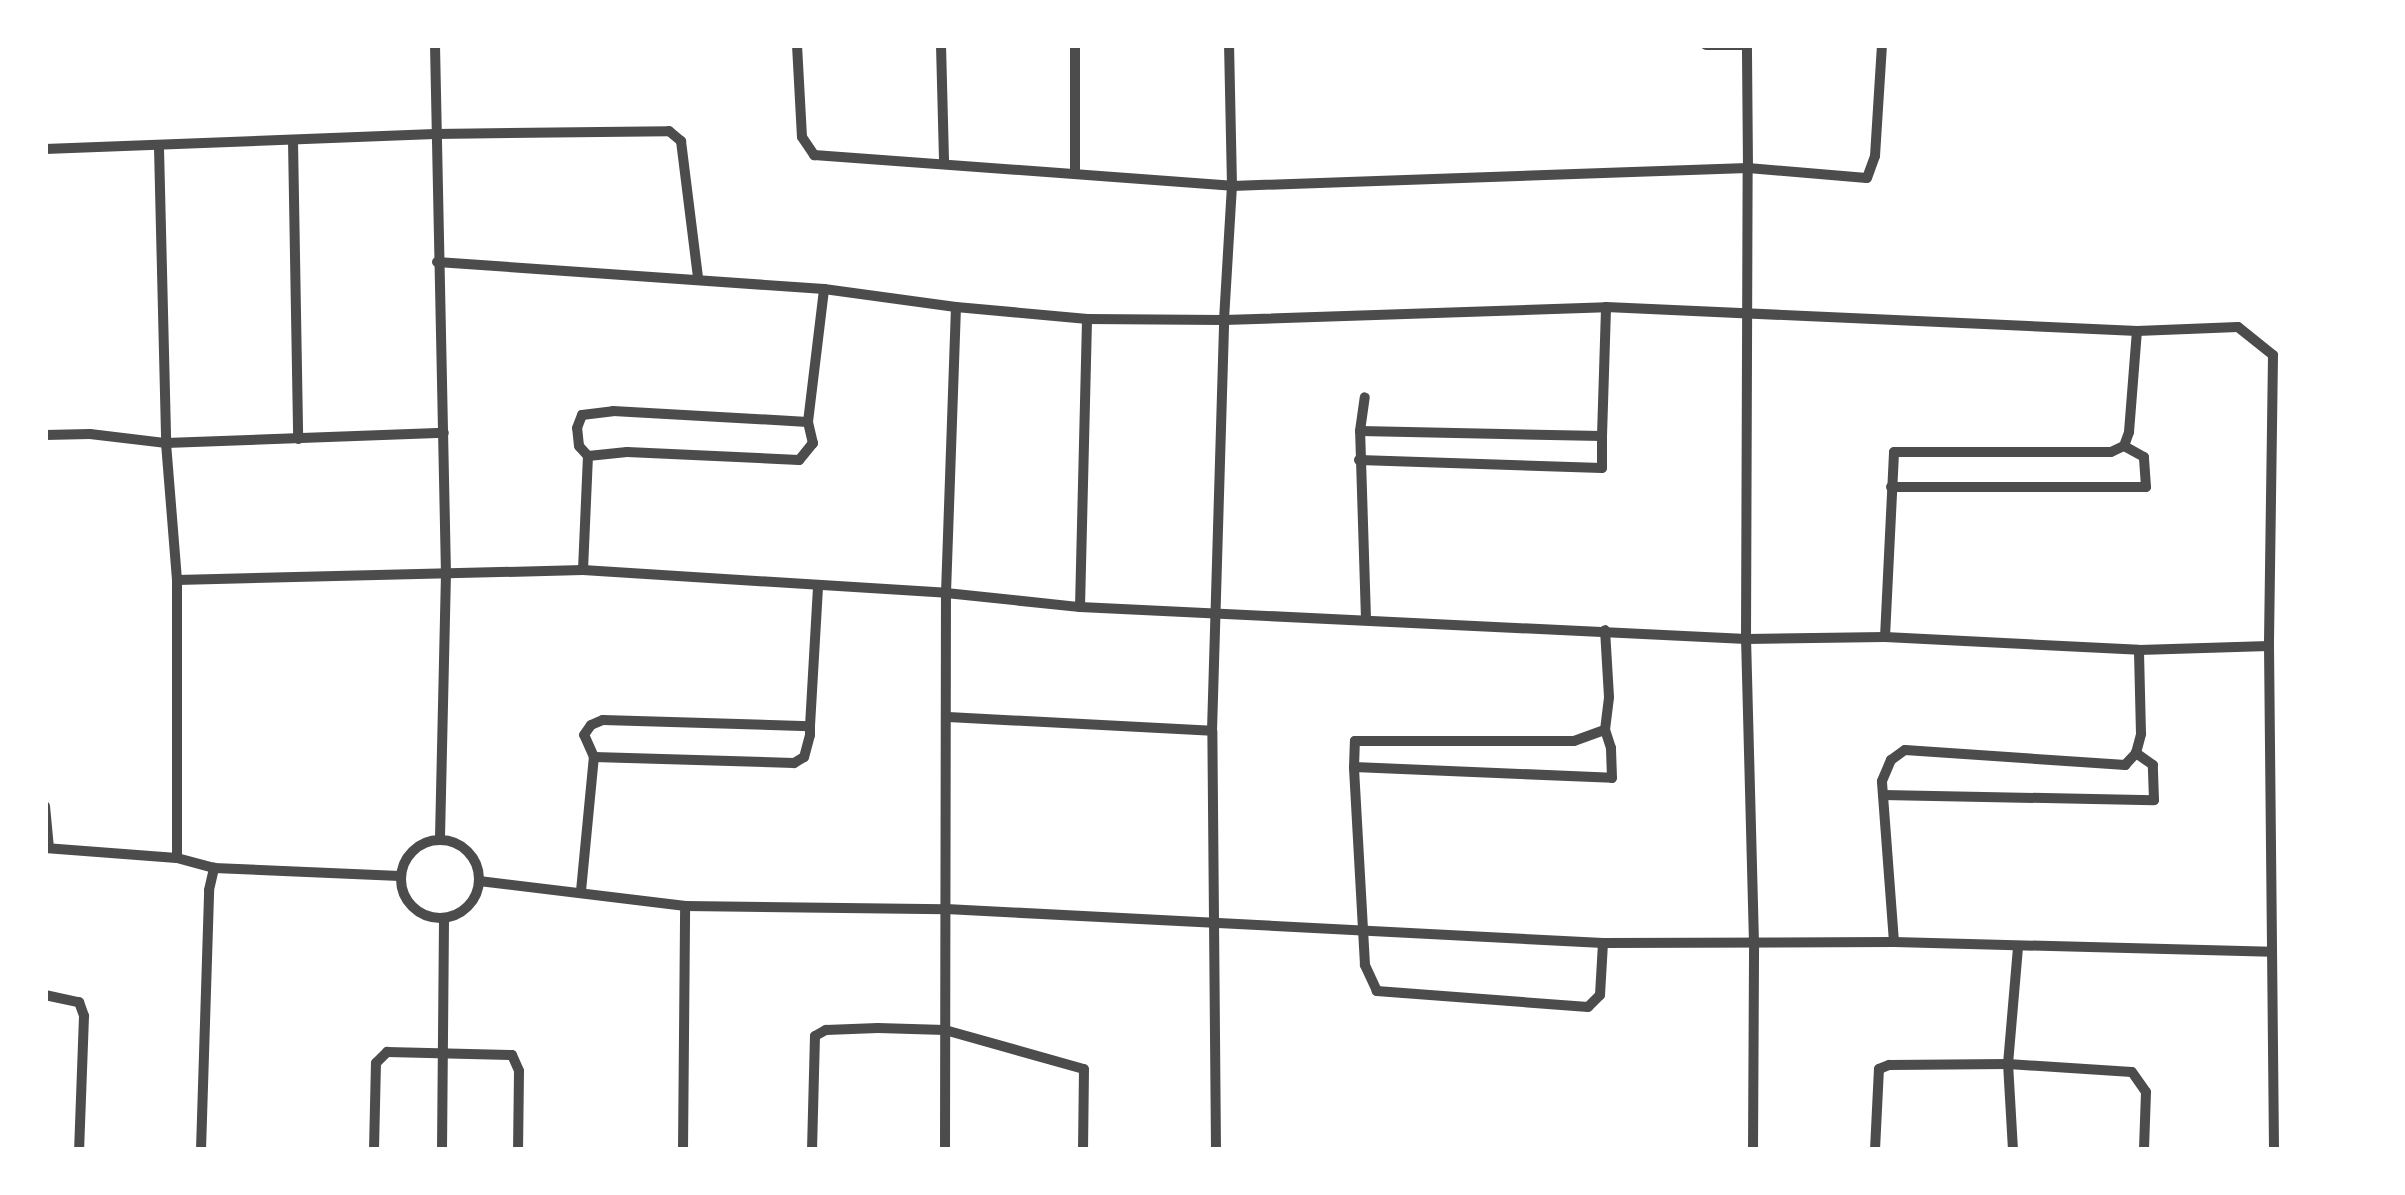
<!DOCTYPE html>
<style>
body{margin:0}
#map{position:relative;width:2405px;height:1195px;overflow:hidden;background:#fff;font-family:"Alegreya Sans",sans-serif}
div>[style]{position:absolute}
[style*='--x']{left:calc(var(--x)*1px);top:calc(var(--y)*1px);width:calc(var(--w)*1px);rotate:calc(var(--a)*1deg)}
.minor>*{height:10px;margin:-5px;padding:0 5px;transform-origin:5px;border-radius:5px;background:#4c4c4c}
.minor>.ring{margin:-5px;padding:0;box-sizing:content-box;background:none;border:10px solid #4c4c4c;border-radius:50%}
span{translate:-50% -50%;white-space:nowrap;text-align:center;line-height:1.15;-webkit-text-stroke:9px #fff;paint-order:stroke}
.frame{position:absolute;inset:0;border:48px solid #fff;pointer-events:none}
</style>
<div id="map">
<div class="minor">
<div style="--x:435;--y:45;--w:528;--a:88.81"></div>
<div style="--x:446;--y:573;--w:265;--a:91.3"></div>
<div style="--x:797;--y:45;--w:92;--a:86.9"></div>
<div style="--x:802;--y:137;--w:22;--a:56"></div>
<div style="--x:814;--y:155;--w:419;--a:4.2"></div>
<div style="--x:1232;--y:186;--w:516;--a:-2"></div>
<div style="--x:1748;--y:168;--w:121;--a:-90.5"></div>
<div style="--x:941;--y:45;--w:118;--a:88.5"></div>
<div style="--x:1075;--y:45;--w:129;--a:90"></div>
<div style="--x:1706;--y:45;--w:41;--a:0"></div>
<div style="--x:293;--y:141;--w:298;--a:89"></div>
<div style="--x:159;--y:148;--w:295;--a:88.6"></div>
<div style="--x:166;--y:443;--w:137;--a:85.4"></div>
<div style="--x:177;--y:580;--w:278;--a:90"></div>
<div style="--x:45;--y:149;--w:390;--a:-2.2"></div>
<div style="--x:435;--y:134;--w:234;--a:-0.7"></div>
<div style="--x:669;--y:131;--w:16;--a:40"></div>
<div style="--x:681;--y:141;--w:138;--a:82.9"></div>
<div style="--x:437;--y:262;--w:388;--a:4"></div>
<div style="--x:824;--y:289;--w:133;--a:7.8"></div>
<div style="--x:956;--y:307;--w:132;--a:5.2"></div>
<div style="--x:1087;--y:319;--w:137;--a:0.4"></div>
<div style="--x:1224;--y:320;--w:382;--a:-1.9"></div>
<div style="--x:1606;--y:307;--w:532;--a:2.59"></div>
<div style="--x:2137;--y:331;--w:101;--a:-2.3"></div>
<div style="--x:2238;--y:327;--w:45;--a:38.7"></div>
<div style="--x:2273;--y:355;--w:291;--a:90.8"></div>
<div style="--x:2269;--y:646;--w:504;--a:89.43"></div>
<div style="--x:613;--y:411;--w:195;--a:3.2"></div>
<div style="--x:808;--y:422;--w:22;--a:77"></div>
<div style="--x:813;--y:443;--w:22;--a:129"></div>
<div style="--x:799;--y:460;--w:172;--a:-177.3"></div>
<div style="--x:627;--y:452;--w:39;--a:174"></div>
<div style="--x:588;--y:456;--w:13;--a:-132"></div>
<div style="--x:579;--y:446;--w:18;--a:-96"></div>
<div style="--x:577;--y:428;--w:14;--a:-69"></div>
<div style="--x:582;--y:415;--w:31;--a:-7"></div>
<div style="--x:808;--y:422;--w:134;--a:-83.1"></div>
<div style="--x:1360;--y:431;--w:34;--a:-82"></div>
<div style="--x:45;--y:435;--w:45;--a:-1.3"></div>
<div style="--x:90;--y:434;--w:77;--a:6.8"></div>
<div style="--x:166;--y:443;--w:278;--a:-2.1"></div>
<div style="--x:1359;--y:460;--w:243;--a:1.9"></div>
<div style="--x:1602;--y:468;--w:32;--a:-90"></div>
<div style="--x:1891;--y:487;--w:255;--a:0"></div>
<div style="--x:2146;--y:487;--w:30;--a:-94"></div>
<div style="--x:2144;--y:457;--w:23;--a:-151"></div>
<div style="--x:583;--y:570;--w:114;--a:-87.5"></div>
<div style="--x:177;--y:580;--w:406;--a:-1.4"></div>
<div style="--x:583;--y:570;--w:364;--a:3.6"></div>
<div style="--x:946;--y:593;--w:135;--a:6"></div>
<div style="--x:1080;--y:607;--w:667;--a:2.75"></div>
<div style="--x:1746;--y:639;--w:139;--a:-0.8"></div>
<div style="--x:1885;--y:637;--w:254;--a:2.9"></div>
<div style="--x:2139;--y:650;--w:130;--a:-1.8"></div>
<div style="--x:1080;--y:607;--w:288;--a:-88.6"></div>
<div style="--x:1366;--y:619;--w:188;--a:-91.8"></div>
<div style="--x:1360;--y:431;--w:242;--a:1.2"></div>
<div style="--x:1602;--y:436;--w:129;--a:-88.2"></div>
<div style="--x:1885;--y:637;--w:185;--a:-87.2"></div>
<div style="--x:1894;--y:452;--w:217;--a:0"></div>
<div style="--x:2111;--y:452;--w:14;--a:-25"></div>
<div style="--x:2124;--y:446;--w:15;--a:-70"></div>
<div style="--x:2129;--y:432;--w:101;--a:-85.5"></div>
<div style="--x:948;--y:717;--w:264;--a:3"></div>
<div style="--x:603;--y:720;--w:207;--a:1.7"></div>
<div style="--x:810;--y:726;--w:9;--a:90"></div>
<div style="--x:810;--y:735;--w:23;--a:105"></div>
<div style="--x:804;--y:757;--w:12;--a:149"></div>
<div style="--x:794;--y:763;--w:200;--a:-178.3"></div>
<div style="--x:594;--y:757;--w:24;--a:-114"></div>
<div style="--x:584;--y:735;--w:12;--a:-55"></div>
<div style="--x:591;--y:725;--w:13;--a:-23"></div>
<div style="--x:810;--y:726;--w:139;--a:-86.7"></div>
<div style="--x:1354;--y:767;--w:258;--a:2.4"></div>
<div style="--x:1612;--y:778;--w:30;--a:-92"></div>
<div style="--x:1611;--y:748;--w:19;--a:-108"></div>
<div style="--x:1883;--y:795;--w:271;--a:1.1"></div>
<div style="--x:2154;--y:800;--w:35;--a:-92"></div>
<div style="--x:2153;--y:765;--w:21;--a:-145"></div>
<div style="--x:45;--y:806;--w:42;--a:84.6"></div>
<div class="ring" style="left:401px;top:840px;width:68px;height:68px"></div>
<div style="--x:45;--y:848;--w:132;--a:4.3"></div>
<div style="--x:177;--y:858;--w:38;--a:15"></div>
<div style="--x:214;--y:868;--w:186;--a:2.5"></div>
<div style="--x:479;--y:881;--w:208;--a:6.9"></div>
<div style="--x:685;--y:906;--w:261;--a:0.7"></div>
<div style="--x:946;--y:909;--w:658;--a:2.96"></div>
<div style="--x:1603;--y:943;--w:291;--a:-0.2"></div>
<div style="--x:1894;--y:942;--w:377;--a:1.5"></div>
<div style="--x:581;--y:891;--w:135;--a:-84.5"></div>
<div style="--x:1894;--y:942;--w:161;--a:-94.3"></div>
<div style="--x:1882;--y:781;--w:23;--a:-67"></div>
<div style="--x:1891;--y:760;--w:17;--a:-36"></div>
<div style="--x:1905;--y:750;--w:221;--a:3.9"></div>
<div style="--x:2125;--y:765;--w:16;--a:-47"></div>
<div style="--x:2136;--y:753;--w:20;--a:-75"></div>
<div style="--x:2141;--y:734;--w:84;--a:-91.4"></div>
<div style="--x:1603;--y:943;--w:52;--a:93.3"></div>
<div style="--x:1600;--y:995;--w:17;--a:135"></div>
<div style="--x:1588;--y:1007;--w:212;--a:-175.7"></div>
<div style="--x:1377;--y:991;--w:29;--a:-115"></div>
<div style="--x:1365;--y:965;--w:198;--a:-93.2"></div>
<div style="--x:1354;--y:767;--w:26;--a:-88"></div>
<div style="--x:1355;--y:741;--w:219;--a:0"></div>
<div style="--x:1574;--y:741;--w:33;--a:-20"></div>
<div style="--x:1605;--y:730;--w:33;--a:-83"></div>
<div style="--x:1609;--y:697;--w:67;--a:-93.4"></div>
<div style="--x:45;--y:995;--w:35;--a:12"></div>
<div style="--x:79;--y:1002;--w:15;--a:70"></div>
<div style="--x:84;--y:1016;--w:134;--a:92.1"></div>
<div style="--x:201;--y:1150;--w:260;--a:-88.2"></div>
<div style="--x:209;--y:890;--w:23;--a:-77"></div>
<div style="--x:374;--y:1150;--w:87;--a:-88.7"></div>
<div style="--x:376;--y:1063;--w:16;--a:-45"></div>
<div style="--x:387;--y:1052;--w:125;--a:1.4"></div>
<div style="--x:512;--y:1055;--w:17;--a:66"></div>
<div style="--x:519;--y:1071;--w:79;--a:90.7"></div>
<div style="--x:442;--y:1150;--w:232;--a:-89.5"></div>
<div style="--x:683;--y:1150;--w:244;--a:-89.5"></div>
<div style="--x:812;--y:1150;--w:114;--a:-88.5"></div>
<div style="--x:815;--y:1036;--w:13;--a:-29"></div>
<div style="--x:826;--y:1030;--w:52;--a:-2.2"></div>
<div style="--x:878;--y:1028;--w:67;--a:1.7"></div>
<div style="--x:945;--y:1030;--w:144;--a:15.7"></div>
<div style="--x:1084;--y:1069;--w:81;--a:90.7"></div>
<div style="--x:945;--y:1150;--w:557;--a:-89.9"></div>
<div style="--x:946;--y:593;--w:286;--a:-88"></div>
<div style="--x:1216;--y:1150;--w:419;--a:-90.5"></div>
<div style="--x:1212;--y:731;--w:411;--a:-88.3"></div>
<div style="--x:1224;--y:320;--w:134;--a:-86.6"></div>
<div style="--x:1232;--y:186;--w:141;--a:-91.2"></div>
<div style="--x:1753;--y:1150;--w:207;--a:-89.7"></div>
<div style="--x:1754;--y:943;--w:304;--a:-91.5"></div>
<div style="--x:1746;--y:639;--w:471;--a:-89.8"></div>
<div style="--x:1748;--y:168;--w:119;--a:4.8"></div>
<div style="--x:1867;--y:178;--w:23;--a:-70"></div>
<div style="--x:1875;--y:156;--w:111;--a:-86.4"></div>
<div style="--x:1875;--y:1150;--w:81;--a:-87.2"></div>
<div style="--x:1879;--y:1069;--w:11;--a:-22"></div>
<div style="--x:1889;--y:1065;--w:119;--a:-0.5"></div>
<div style="--x:2008;--y:1064;--w:124;--a:3.7"></div>
<div style="--x:2132;--y:1072;--w:24;--a:55"></div>
<div style="--x:2146;--y:1092;--w:58;--a:92"></div>
<div style="--x:2013;--y:1150;--w:86;--a:-93.3"></div>
<div style="--x:2008;--y:1064;--w:117;--a:-85.1"></div>
</div>
<div class="frame"></div>
</div>
